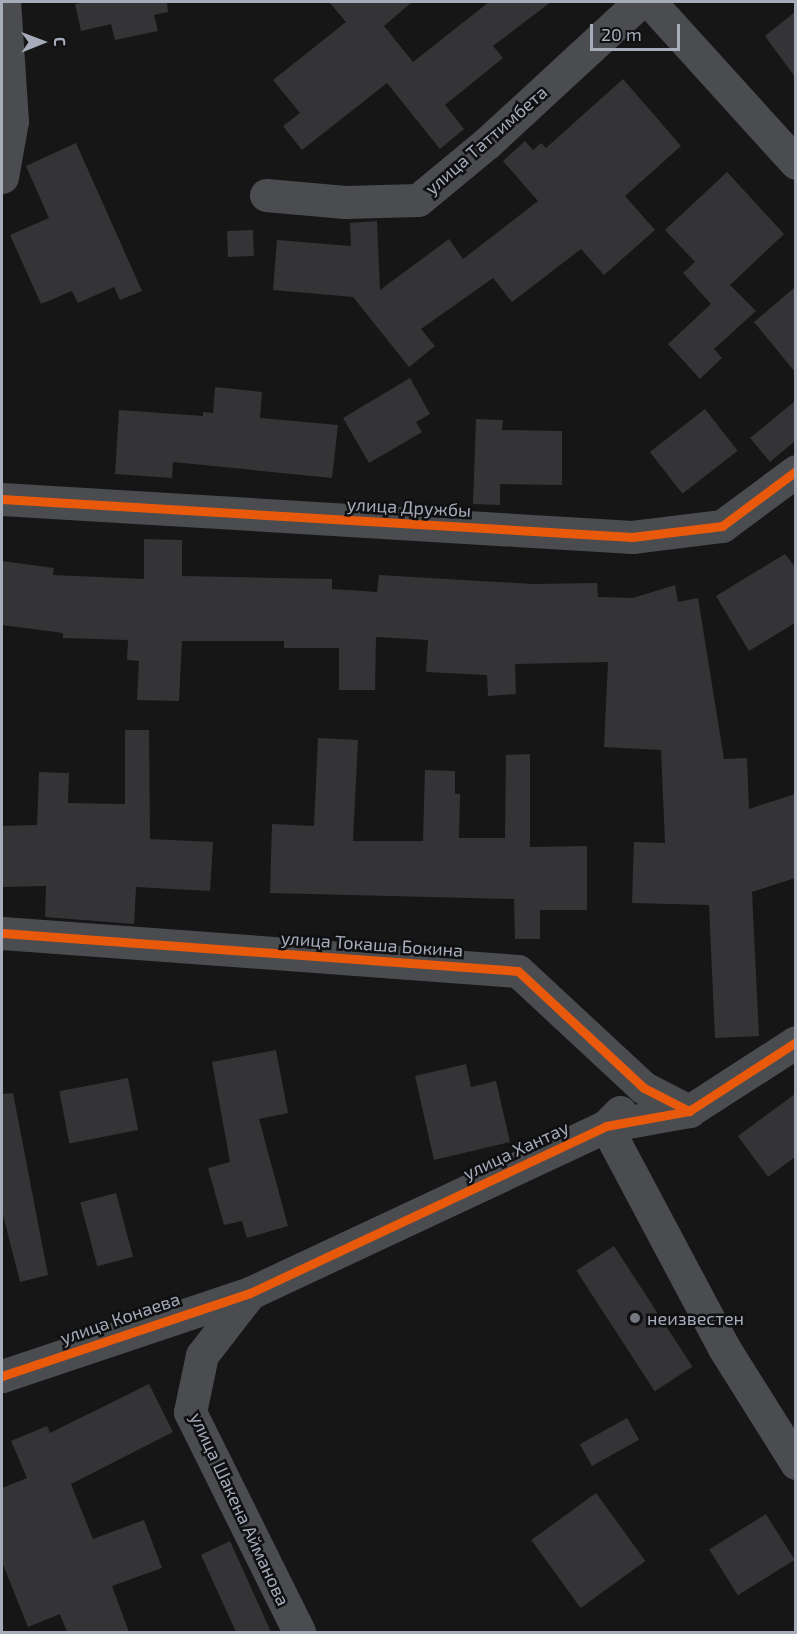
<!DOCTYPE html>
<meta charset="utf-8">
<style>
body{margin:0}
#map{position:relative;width:797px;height:1634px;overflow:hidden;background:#161616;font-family:"Exo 2",sans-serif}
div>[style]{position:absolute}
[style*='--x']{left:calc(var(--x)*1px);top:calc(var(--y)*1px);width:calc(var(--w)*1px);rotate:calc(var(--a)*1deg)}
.building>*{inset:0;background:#343436;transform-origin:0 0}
.minor>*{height:33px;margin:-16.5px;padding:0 16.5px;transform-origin:16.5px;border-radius:16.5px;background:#4a4c4f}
.cycleway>*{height:9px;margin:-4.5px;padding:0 4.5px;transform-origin:4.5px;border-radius:4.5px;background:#e8590c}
.dots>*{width:16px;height:16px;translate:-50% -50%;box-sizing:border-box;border:3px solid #101012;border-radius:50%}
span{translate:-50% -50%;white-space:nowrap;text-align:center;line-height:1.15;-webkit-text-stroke:5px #101012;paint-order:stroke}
.street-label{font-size:18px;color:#a6acb9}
.poi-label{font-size:18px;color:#a6acb9}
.left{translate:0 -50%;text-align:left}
.frame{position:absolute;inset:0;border:3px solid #a6acb9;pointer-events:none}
.north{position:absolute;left:12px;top:12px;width:60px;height:60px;-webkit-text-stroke:4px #101012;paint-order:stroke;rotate:89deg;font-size:16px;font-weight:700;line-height:24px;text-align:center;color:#a6acb9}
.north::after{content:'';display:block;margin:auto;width:21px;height:27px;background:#a6acb9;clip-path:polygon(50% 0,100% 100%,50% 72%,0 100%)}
.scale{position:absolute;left:590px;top:24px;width:90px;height:27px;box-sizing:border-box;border:3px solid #a6acb9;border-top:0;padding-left:8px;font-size:18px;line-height:21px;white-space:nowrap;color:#a6acb9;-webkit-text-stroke:4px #101012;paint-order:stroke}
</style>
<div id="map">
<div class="building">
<div style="clip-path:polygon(88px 2px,167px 2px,168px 12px,154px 15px,158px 31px,115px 40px,111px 24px,81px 31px,75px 4px)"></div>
<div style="clip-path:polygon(329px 2px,412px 2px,384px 26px,413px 62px,489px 2px,551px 2px,493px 46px,503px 58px,445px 105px,464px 129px,440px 149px,387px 83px,302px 150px,283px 126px,300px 113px,273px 80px,346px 22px)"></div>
<div style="clip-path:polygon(795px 12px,795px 77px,765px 36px)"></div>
<div style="clip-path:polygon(623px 79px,681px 146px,625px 196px,655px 230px,604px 275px,581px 249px,512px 302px,493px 278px,421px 329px,435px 346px,409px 367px,353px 297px,273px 290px,277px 240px,351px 246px,350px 223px,377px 221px,380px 290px,449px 239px,463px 259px,538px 201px,503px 161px,525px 141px,533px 150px,541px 143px,546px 148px)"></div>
<div style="clip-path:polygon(76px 143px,142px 291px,120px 300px,114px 287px,78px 303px,72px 291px,41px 304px,10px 235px,49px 218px,26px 166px)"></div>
<div style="clip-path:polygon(727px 172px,784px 234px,730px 285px,756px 311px,714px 349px,722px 358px,700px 379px,668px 344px,711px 304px,683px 273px,695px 262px,665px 230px)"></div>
<div style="left:253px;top:230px;width:26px;height:26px;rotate:88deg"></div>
<div style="clip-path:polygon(795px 287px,795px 372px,754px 322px)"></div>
<div style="clip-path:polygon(410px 378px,430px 414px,416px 422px,422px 432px,369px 463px,343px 418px)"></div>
<div style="clip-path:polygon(215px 387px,262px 392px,260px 418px,338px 425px,332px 478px,173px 462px,172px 478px,115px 474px,119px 410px,203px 416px,203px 412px,213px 413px)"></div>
<div style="clip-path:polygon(795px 401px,795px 441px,770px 462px,750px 438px)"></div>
<div style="left:705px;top:409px;width:53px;height:70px;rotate:52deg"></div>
<div style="clip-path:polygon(476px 419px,503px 420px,502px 430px,562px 431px,562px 485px,500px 484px,500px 505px,473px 504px)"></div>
<div style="clip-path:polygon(144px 539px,182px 540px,182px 576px,332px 579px,332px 589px,377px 592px,379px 575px,533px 584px,597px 583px,598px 597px,633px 598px,675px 585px,678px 602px,698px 598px,724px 759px,747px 758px,749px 809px,795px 794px,795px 878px,752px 892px,759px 1036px,715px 1038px,709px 905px,632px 903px,634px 842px,665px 843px,661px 750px,604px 747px,608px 662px,515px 664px,516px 694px,488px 696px,487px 675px,426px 672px,428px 640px,376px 637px,375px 690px,339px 690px,339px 648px,284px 648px,284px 641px,182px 641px,179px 701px,137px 700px,139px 661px,127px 660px,128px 640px,63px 638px,63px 633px,2px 625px,2px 561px,54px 568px,53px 575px,144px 579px)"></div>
<div style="clip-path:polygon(785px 554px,795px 567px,795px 623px,749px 651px,716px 596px)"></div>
<div style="clip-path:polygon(125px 730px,149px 730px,150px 839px,213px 842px,210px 891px,136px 887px,134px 924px,45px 917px,46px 886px,2px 887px,2px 826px,37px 825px,39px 772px,69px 773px,68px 803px,125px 804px)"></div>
<div style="clip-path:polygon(318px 738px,358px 740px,353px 841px,423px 841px,425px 770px,455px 771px,455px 794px,460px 794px,459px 838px,505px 838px,506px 755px,530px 754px,530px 847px,587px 846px,587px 910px,540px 910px,540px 939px,515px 939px,514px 899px,270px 893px,272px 824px,314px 826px)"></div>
<div style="clip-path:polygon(276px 1050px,288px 1113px,259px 1119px,288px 1226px,247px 1238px,242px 1221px,224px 1225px,208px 1168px,230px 1162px,212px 1062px)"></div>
<div style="clip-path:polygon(466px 1064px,471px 1087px,496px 1081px,510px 1142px,434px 1160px,415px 1076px)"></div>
<div style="left:128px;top:1078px;width:53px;height:70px;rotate:79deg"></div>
<div style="clip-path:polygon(13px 1093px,48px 1275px,20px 1282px,2px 1211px,2px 1094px)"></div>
<div style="clip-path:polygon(795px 1094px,795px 1157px,768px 1177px,738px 1136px)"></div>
<div style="left:116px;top:1193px;width:66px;height:37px;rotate:75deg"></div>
<div style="left:614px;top:1246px;width:144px;height:45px;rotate:57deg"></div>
<div style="clip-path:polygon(149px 1384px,173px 1432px,71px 1484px,93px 1539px,144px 1520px,162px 1568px,112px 1586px,129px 1632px,67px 1632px,60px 1614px,28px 1627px,2px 1562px,2px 1488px,27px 1478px,11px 1441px,47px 1426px,50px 1433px)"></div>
<div style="left:627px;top:1418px;width:25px;height:54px;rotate:61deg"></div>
<div style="left:596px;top:1493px;width:84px;height:80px;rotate:54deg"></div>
<div style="left:766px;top:1514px;width:54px;height:67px;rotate:58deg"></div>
<div style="clip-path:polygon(230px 1541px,271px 1632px,236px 1632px,201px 1555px)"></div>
</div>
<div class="minor">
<div style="--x:650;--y:2;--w:217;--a:47.8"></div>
<div style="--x:2;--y:177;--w:57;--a:-79.9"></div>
<div style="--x:12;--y:121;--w:119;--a:-93.8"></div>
<div style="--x:266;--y:195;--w:79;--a:5.1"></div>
<div style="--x:345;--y:202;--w:73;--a:-1.6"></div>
<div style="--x:418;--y:200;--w:89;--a:-39.6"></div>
<div style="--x:487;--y:143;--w:208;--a:-42.7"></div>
<div style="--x:2;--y:499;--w:631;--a:3.45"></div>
<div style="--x:632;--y:537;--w:91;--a:-7"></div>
<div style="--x:722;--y:526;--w:92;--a:-36.6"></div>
<div style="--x:2;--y:933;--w:517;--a:4.21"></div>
<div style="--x:518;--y:971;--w:172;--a:42.9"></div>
<div style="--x:644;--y:1088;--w:51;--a:27.1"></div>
<div style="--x:620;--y:1112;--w:20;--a:135"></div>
<div style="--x:606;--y:1126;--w:251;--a:62"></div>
<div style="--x:724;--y:1348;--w:136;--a:57.9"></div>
<div style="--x:250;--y:1293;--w:78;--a:127.7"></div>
<div style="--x:202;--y:1355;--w:58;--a:101.9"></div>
<div style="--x:190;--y:1412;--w:246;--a:63.6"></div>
<div style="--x:2;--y:1376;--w:262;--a:-18.5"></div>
<div style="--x:250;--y:1293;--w:393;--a:-25.1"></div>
<div style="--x:606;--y:1126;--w:84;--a:-10.2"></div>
<div style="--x:689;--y:1111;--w:127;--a:-32.8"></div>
</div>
<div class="cycleway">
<div style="--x:2;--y:499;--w:631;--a:3.45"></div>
<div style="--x:632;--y:537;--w:91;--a:-7"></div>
<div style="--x:722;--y:526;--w:92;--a:-36.6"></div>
<div style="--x:2;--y:933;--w:517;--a:4.21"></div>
<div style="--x:518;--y:971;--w:172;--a:42.9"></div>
<div style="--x:644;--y:1088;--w:51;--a:27.1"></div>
<div style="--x:2;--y:1376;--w:262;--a:-18.5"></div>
<div style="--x:250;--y:1293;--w:393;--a:-25.1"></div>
<div style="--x:606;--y:1126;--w:84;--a:-10.2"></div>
<div style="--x:689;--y:1111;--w:127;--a:-32.8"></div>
</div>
<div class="dots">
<div style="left:635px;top:1318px;background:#747880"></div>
</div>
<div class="street-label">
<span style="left:486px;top:140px;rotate:-41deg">улица Таттимбета</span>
<span style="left:409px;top:507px;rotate:3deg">улица Дружбы</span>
<span style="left:372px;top:944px;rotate:4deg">улица Токаша Бокина</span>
<span style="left:516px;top:1150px;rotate:-25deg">улица Хантау</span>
<span style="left:120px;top:1318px;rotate:-19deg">улица Конаева</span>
<span style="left:240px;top:1509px;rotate:65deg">улица Шакена Айманова</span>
</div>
<div class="poi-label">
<span class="left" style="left:647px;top:1318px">неизвестен</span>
</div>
<div class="frame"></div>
<div class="north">С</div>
<div class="scale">20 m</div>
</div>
